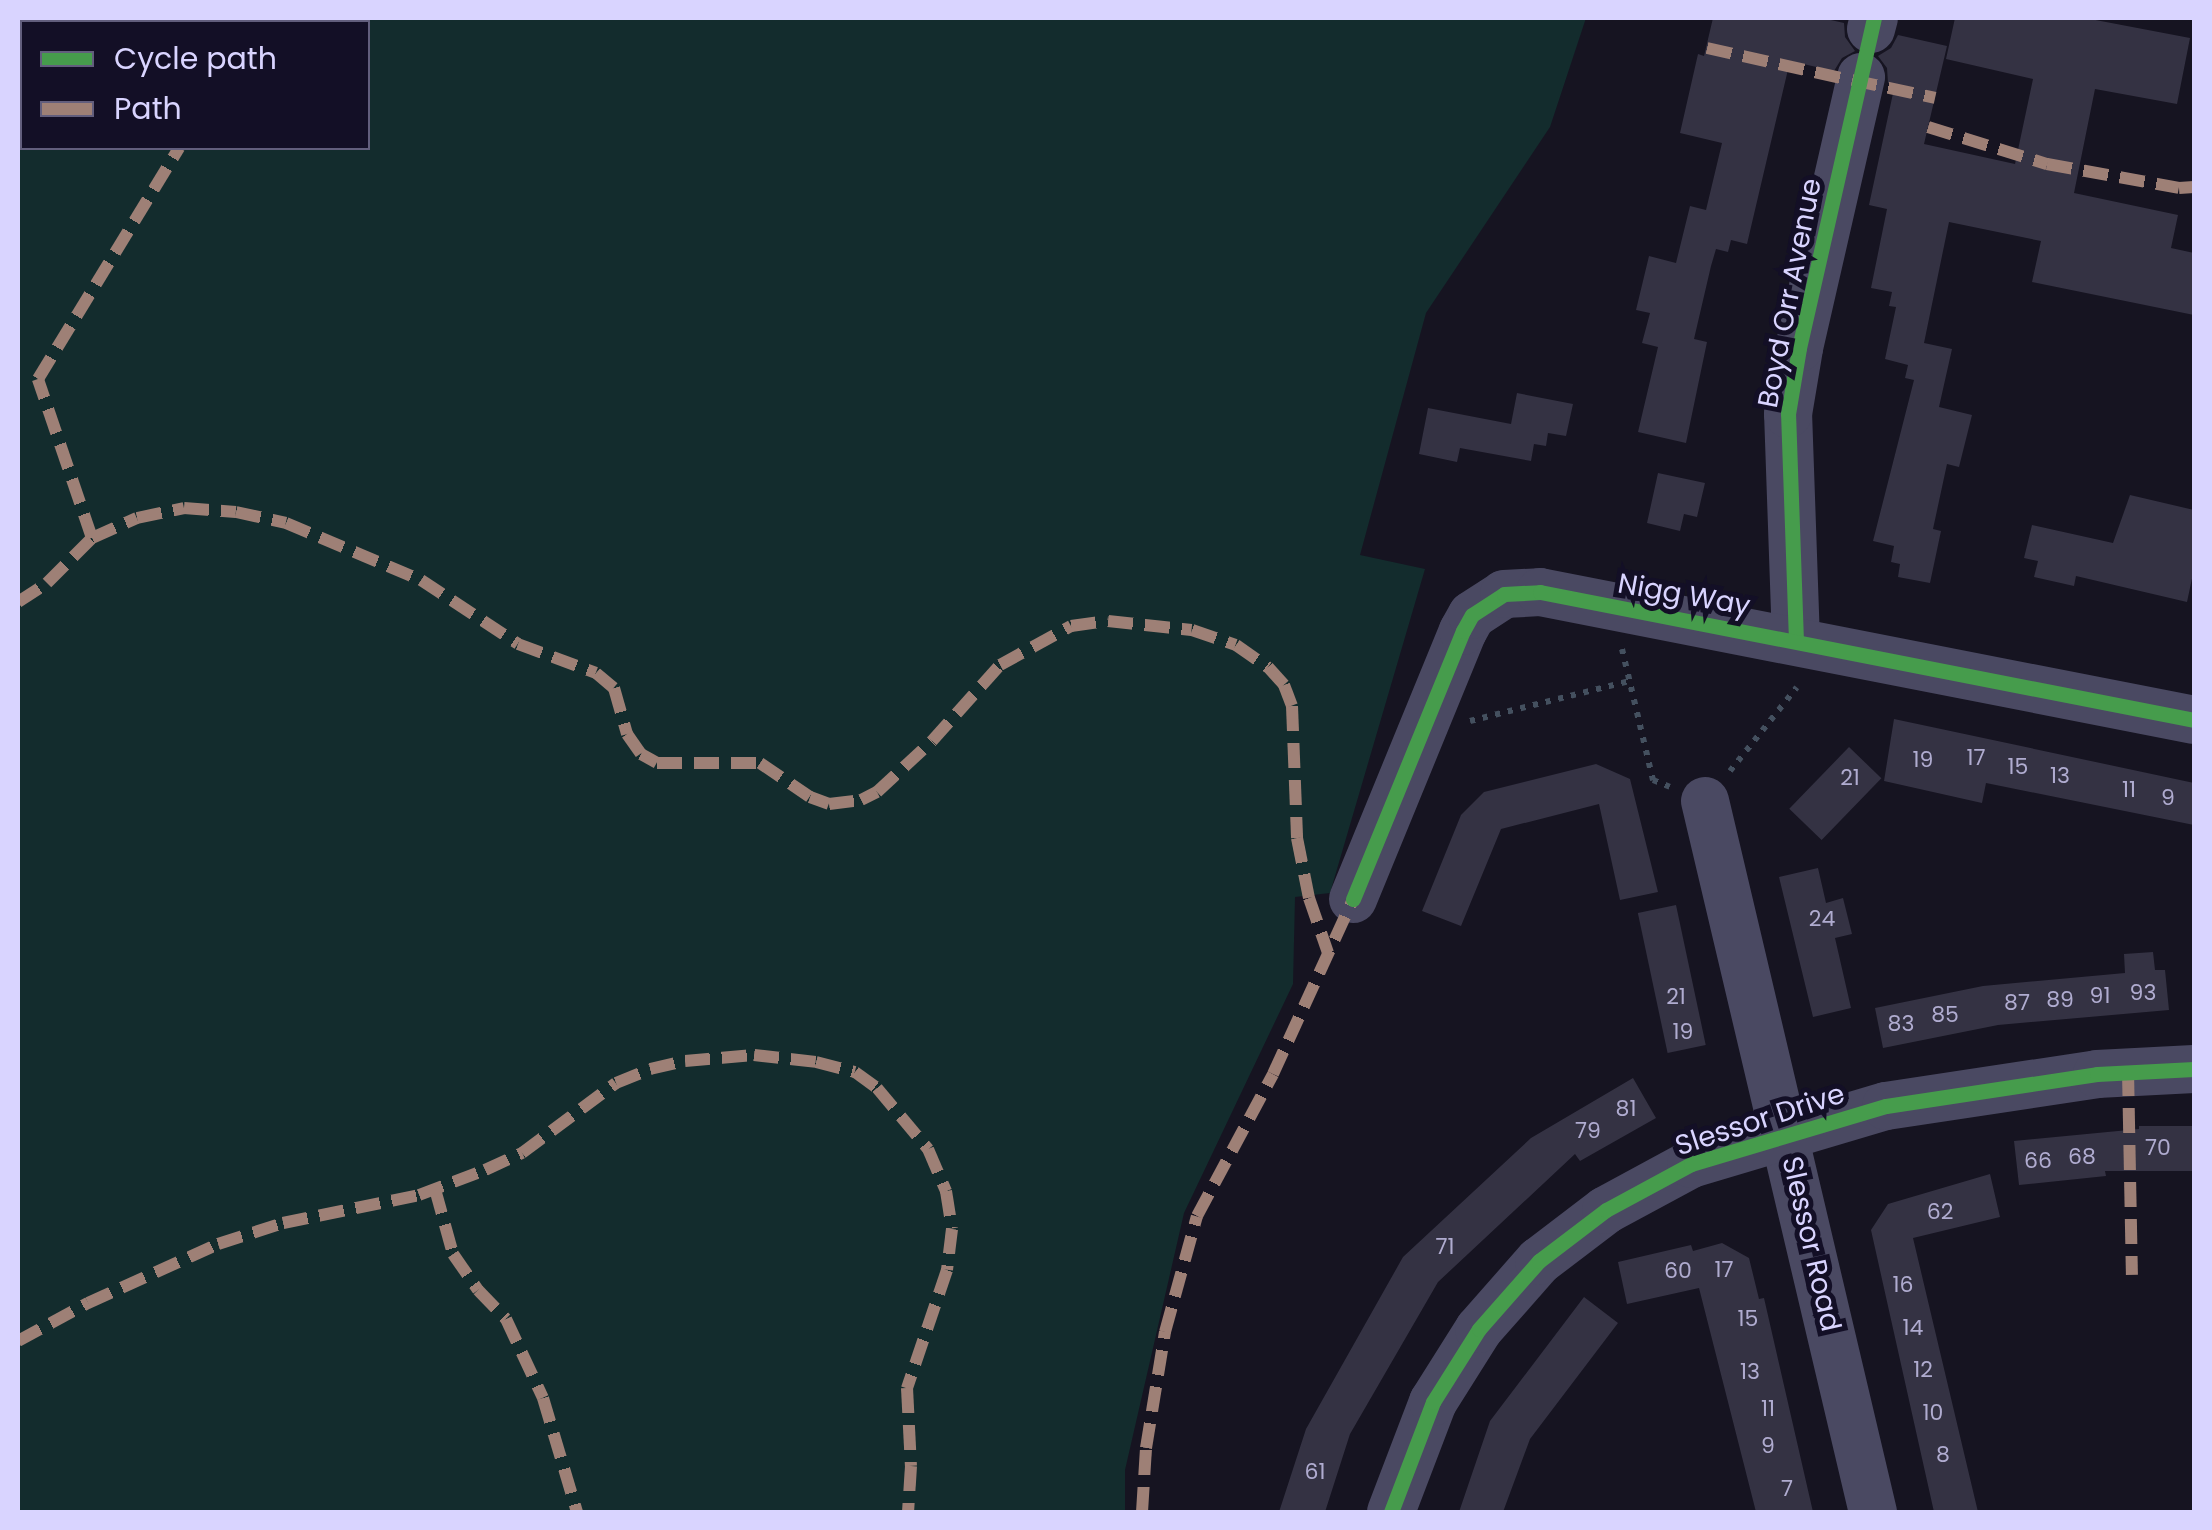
<!DOCTYPE html>
<style>
body{margin:0}
#map{position:relative;width:2212px;height:1530px;overflow:hidden;background:#161421;font-family:Poppins,sans-serif}
div>[style]{position:absolute}
[style*='--x']{left:calc(var(--x)*1px);top:calc(var(--y)*1px);width:calc(var(--w)*1px);rotate:calc(var(--a)*1deg)}
.green>*{inset:0;background:#132c2d}
.building>*{inset:0;background:#343243;transform-origin:0 0}
.path>*{height:6px;margin-top:-3px;transform-origin:0;background:repeating-linear-gradient(90deg,#44505f 0 5px,transparent 0 13px)}
.street>*{height:48px;margin:-24px;padding:0 24px;transform-origin:24px;border-radius:24px;background:#4a4962}
.quiet>*{height:12px;margin-top:-6px;transform-origin:0;background:repeating-linear-gradient(90deg,#9e8076 0 25px,transparent 0 37px)}
.cycleway>*{height:15px;margin:-7.5px;padding:0 7.5px;transform-origin:7.5px;border-radius:7.5px;background:#469c4c}
span{translate:-50% -50%;white-space:nowrap;text-align:center;line-height:1.15;-webkit-text-stroke:10px #130f26;paint-order:stroke}
.number-label{font-size:22px;color:#b0acd0}
.number-label span{-webkit-text-stroke-width:0}
.street-label{font-size:28px;color:#d9d4ff}
.frame{position:absolute;inset:0;border:20px solid #d9d4ff;pointer-events:none}
.legend{position:absolute;left:20px;top:20px;width:350px;height:130px;box-sizing:border-box;background:#130f26;border:2px solid #625e7d;margin:0;padding:12px 18px;list-style:none;font-size:30px;color:#d9d4ff}
.legend li{display:flex;align-items:center;gap:20px;height:50px}
.legend b{width:50px;border:2px solid #625e7d}
</style>
<div id="map">
<div class="green">
<div style="clip-path:polygon(evenodd,18px 18px,1586px 18px,1550px 127px,1426px 313px,1360px 555px,1425px 569px,1330px 893px,1295px 897px,1293px 984px,1184px 1213px,1125px 1470px,1125px 1512px,18px 1512px,18px 18px,368px 22px,368px 148px,22px 148px,22px 22px,368px 22px)"></div>
</div>
<div class="building">
<div style="clip-path:polygon(1713px 18px,1822px 18px,1844px 23px,1845px 37px,1855px 51px,1842px 58px,1834px 71px,1790px 61px,1747px 244px,1731px 240px,1728px 252px,1716px 249px,1711px 266px,1694px 339px,1707px 342px,1686px 443px,1638px 432px,1658px 347px,1642px 343px,1650px 313px,1636px 310px,1649px 256px,1676px 263px,1690px 206px,1706px 210px,1722px 143px,1680px 133px,1698px 54px,1704px 56px)"></div>
<div style="clip-path:polygon(1955px 18px,2085px 18px,2190px 38px,2177px 104px,2095px 89px,2074px 193px,2178px 215px,2171px 248px,2194px 253px,2194px 315px,2032px 282px,2041px 241px,1949px 222px,1924px 343px,1952px 349px,1939px 407px,1972px 415px,1959px 467px,1947px 464px,1933px 529px,1941px 531px,1930px 583px,1898px 577px,1900px 564px,1891px 562px,1894px 546px,1873px 541px,1914px 380px,1905px 378px,1908px 365px,1885px 359px,1896px 307px,1889px 306px,1892px 292px,1871px 288px,1887px 209px,1869px 205px,1895px 84px,1888px 83px,1887px 68px,1878px 56px,1891px 48px,1898px 35px,1947px 46px,1924px 144px,2015px 164px,2033px 79px,1946px 59px)"></div>
<div style="clip-path:polygon(1517px 393px,1573px 404px,1566px 436px,1548px 433px,1546px 446px,1534px 444px,1531px 461px,1460px 448px,1457px 462px,1419px 454px,1428px 408px,1511px 424px)"></div>
<div style="clip-path:polygon(1658px 473px,1705px 483px,1697px 517px,1684px 514px,1680px 531px,1647px 523px)"></div>
<div style="clip-path:polygon(2130px 495px,2194px 510px,2194px 569px,2187px 602px,2076px 576px,2074px 586px,2034px 577px,2038px 561px,2024px 558px,2032px 525px,2113px 543px)"></div>
<div style="clip-path:polygon(1894px 719px,2194px 783px,2194px 825px,1986px 783px,1982px 803px,1884px 781px)"></div>
<div style="left:1849px;top:747px;width:45px;height:86px;rotate:44deg"></div>
<div style="clip-path:polygon(1596px 764px,1630px 779px,1658px 892px,1620px 900px,1599px 804px,1501px 829px,1461px 926px,1422px 911px,1461px 815px,1484px 792px)"></div>
<div style="clip-path:polygon(1818px 868px,1826px 903px,1843px 898px,1852px 934px,1835px 938px,1851px 1008px,1813px 1017px,1779px 877px)"></div>
<div style="left:1676px;top:905px;width:143px;height:39px;rotate:78deg"></div>
<div style="clip-path:polygon(2153px 952px,2155px 970px,2165px 970px,2169px 1010px,1998px 1025px,1883px 1048px,1875px 1008px,1983px 986px,2125px 973px,2124px 954px)"></div>
<div style="clip-path:polygon(1633px 1078px,1656px 1118px,1580px 1161px,1575px 1154px,1438px 1282px,1350px 1434px,1325px 1512px,1279px 1512px,1306px 1429px,1403px 1257px,1531px 1138px)"></div>
<div style="clip-path:polygon(2139px 1126px,2194px 1126px,2194px 1171px,2105px 1171px,2106px 1176px,2019px 1185px,2014px 1141px,2139px 1129px)"></div>
<div style="clip-path:polygon(1990px 1174px,2000px 1217px,1913px 1238px,1978px 1512px,1934px 1512px,1871px 1230px,1888px 1204px)"></div>
<div style="clip-path:polygon(1722px 1243px,1749px 1258px,1759px 1299px,1764px 1298px,1813px 1512px,1756px 1512px,1699px 1288px,1627px 1304px,1618px 1262px,1691px 1245px,1693px 1251px)"></div>
<div style="clip-path:polygon(1584px 1297px,1618px 1323px,1530px 1439px,1503px 1512px,1459px 1512px,1490px 1421px)"></div>
</div>
<div class="path">
<div style="--x:1622;--y:649;--w:135;--a:76.7"></div>
<div style="--x:1653;--y:780;--w:18;--a:22"></div>
<div style="--x:1470;--y:721;--w:164;--a:-14.1"></div>
<div style="--x:1730;--y:771;--w:107;--a:-51.4"></div>
</div>
<div class="street">
<div style="--x:1871;--y:29;--w:11;--a:-75"></div>
<div style="--x:1796;--y:641;--w:227;--a:-92"></div>
<div style="--x:1788;--y:414;--w:67;--a:-80.5"></div>
<div style="--x:1799;--y:348;--w:278;--a:-77.1"></div>
<div style="--x:1705;--y:801;--w:731;--a:76.71"></div>
<div style="--x:1353;--y:899;--w:290;--a:-67.7"></div>
<div style="--x:1463;--y:631;--w:18;--a:-61"></div>
<div style="--x:1472;--y:615;--w:38;--a:-33"></div>
<div style="--x:1504;--y:594;--w:36;--a:-3"></div>
<div style="--x:1540;--y:592;--w:666;--a:11.07"></div>
<div style="--x:1391;--y:1512;--w:118;--a:-69.1"></div>
<div style="--x:1433;--y:1402;--w:86;--a:-57.8"></div>
<div style="--x:1479;--y:1329;--w:91;--a:-48.6"></div>
<div style="--x:1539;--y:1261;--w:84;--a:-37.3"></div>
<div style="--x:1606;--y:1210;--w:97;--a:-28.4"></div>
<div style="--x:1691;--y:1164;--w:203;--a:-16.6"></div>
<div style="--x:1886;--y:1106;--w:213;--a:-8.6"></div>
<div style="--x:2097;--y:1074;--w:97;--a:-3"></div>
</div>
<div class="quiet">
<div style="--x:147;--y:18;--w:4;--a:63"></div>
<div style="--x:1707;--y:48;--w:147;--a:12.6"></div>
<div style="--x:1852;--y:80;--w:85;--a:12.2"></div>
<div style="--x:1928;--y:127;--w:125;--a:17.3"></div>
<div style="--x:2047;--y:164;--w:134;--a:10.3"></div>
<div style="--x:2179;--y:188;--w:15;--a:-4"></div>
<div style="--x:92;--y:538;--w:168;--a:-108.8"></div>
<div style="--x:38;--y:379;--w:271;--a:-58.6"></div>
<div style="--x:18;--y:602;--w:35;--a:-33"></div>
<div style="--x:47;--y:583;--w:64;--a:-45"></div>
<div style="--x:92;--y:538;--w:49;--a:-24"></div>
<div style="--x:137;--y:518;--w:48;--a:-12"></div>
<div style="--x:184;--y:508;--w:52;--a:4.4"></div>
<div style="--x:236;--y:512;--w:51;--a:12.4"></div>
<div style="--x:286;--y:523;--w:147;--a:22.9"></div>
<div style="--x:421;--y:580;--w:116;--a:33.4"></div>
<div style="--x:518;--y:644;--w:83;--a:20.4"></div>
<div style="--x:596;--y:673;--w:23;--a:40"></div>
<div style="--x:614;--y:688;--w:48;--a:74.2"></div>
<div style="--x:627;--y:734;--w:24;--a:55"></div>
<div style="--x:641;--y:754;--w:18;--a:29"></div>
<div style="--x:657;--y:763;--w:103;--a:0"></div>
<div style="--x:760;--y:763;--w:60;--a:34.2"></div>
<div style="--x:810;--y:797;--w:20;--a:20"></div>
<div style="--x:829;--y:804;--w:32;--a:-7"></div>
<div style="--x:861;--y:800;--w:18;--a:-27"></div>
<div style="--x:877;--y:792;--w:75;--a:-42.8"></div>
<div style="--x:932;--y:741;--w:102;--a:-48.2"></div>
<div style="--x:1000;--y:665;--w:81;--a:-28.8"></div>
<div style="--x:1071;--y:626;--w:37;--a:-8"></div>
<div style="--x:1108;--y:621;--w:84;--a:6.1"></div>
<div style="--x:1192;--y:630;--w:46;--a:18.8"></div>
<div style="--x:1236;--y:645;--w:39;--a:35"></div>
<div style="--x:1268;--y:667;--w:24;--a:48"></div>
<div style="--x:1284;--y:685;--w:22;--a:69"></div>
<div style="--x:1292;--y:706;--w:132;--a:87.8"></div>
<div style="--x:1297;--y:838;--w:61;--a:78.7"></div>
<div style="--x:1309;--y:898;--w:58;--a:70.9"></div>
<div style="--x:2128;--y:1071;--w:204;--a:88.9"></div>
<div style="--x:435;--y:1189;--w:67;--a:74.5"></div>
<div style="--x:453;--y:1254;--w:44;--a:55.2"></div>
<div style="--x:478;--y:1290;--w:40;--a:46"></div>
<div style="--x:506;--y:1319;--w:87;--a:64.9"></div>
<div style="--x:543;--y:1398;--w:119;--a:73.4"></div>
<div style="--x:18;--y:1341;--w:80;--a:-28.5"></div>
<div style="--x:88;--y:1303;--w:143;--a:-24.4"></div>
<div style="--x:218;--y:1244;--w:68;--a:-17.9"></div>
<div style="--x:283;--y:1223;--w:139;--a:-11.6"></div>
<div style="--x:419;--y:1195;--w:71;--a:-20.7"></div>
<div style="--x:485;--y:1170;--w:41;--a:-24.7"></div>
<div style="--x:522;--y:1153;--w:117;--a:-36.7"></div>
<div style="--x:616;--y:1083;--w:37;--a:-22"></div>
<div style="--x:650;--y:1069;--w:36;--a:-13"></div>
<div style="--x:685;--y:1061;--w:69;--a:-5"></div>
<div style="--x:754;--y:1055;--w:62;--a:6.4"></div>
<div style="--x:816;--y:1062;--w:40;--a:14.4"></div>
<div style="--x:855;--y:1072;--w:27;--a:36"></div>
<div style="--x:877;--y:1088;--w:80;--a:50.1"></div>
<div style="--x:928;--y:1149;--w:46;--a:66.8"></div>
<div style="--x:946;--y:1191;--w:38;--a:81"></div>
<div style="--x:952;--y:1229;--w:41;--a:97"></div>
<div style="--x:947;--y:1270;--w:125;--a:108.7"></div>
<div style="--x:907;--y:1388;--w:78;--a:87.1"></div>
<div style="--x:911;--y:1466;--w:46;--a:93.7"></div>
<div style="--x:1142;--y:1512;--w:64;--a:-86.4"></div>
<div style="--x:1146;--y:1448;--w:118;--a:-80.7"></div>
<div style="--x:1165;--y:1332;--w:120;--a:-74.6"></div>
<div style="--x:1197;--y:1216;--w:161;--a:-61.8"></div>
<div style="--x:1273;--y:1074;--w:192;--a:-65.4"></div>
</div>
<div class="cycleway">
<div style="--x:1796;--y:641;--w:227;--a:-92"></div>
<div style="--x:1788;--y:414;--w:67;--a:-80.5"></div>
<div style="--x:1799;--y:348;--w:338;--a:-77.2"></div>
<div style="--x:1353;--y:899;--w:290;--a:-67.7"></div>
<div style="--x:1463;--y:631;--w:18;--a:-61"></div>
<div style="--x:1472;--y:615;--w:38;--a:-33"></div>
<div style="--x:1504;--y:594;--w:36;--a:-3"></div>
<div style="--x:1540;--y:592;--w:666;--a:11.07"></div>
<div style="--x:1391;--y:1512;--w:118;--a:-69.1"></div>
<div style="--x:1433;--y:1402;--w:86;--a:-57.8"></div>
<div style="--x:1479;--y:1329;--w:91;--a:-48.6"></div>
<div style="--x:1539;--y:1261;--w:84;--a:-37.3"></div>
<div style="--x:1606;--y:1210;--w:97;--a:-28.4"></div>
<div style="--x:1691;--y:1164;--w:203;--a:-16.6"></div>
<div style="--x:1886;--y:1106;--w:213;--a:-8.6"></div>
<div style="--x:2097;--y:1074;--w:97;--a:-3"></div>
</div>
<div class="number-label">
<span style="left:1976px;top:758px">17</span>
<span style="left:1923px;top:760px">19</span>
<span style="left:2018px;top:767px">15</span>
<span style="left:2060px;top:776px">13</span>
<span style="left:1850px;top:778px">21</span>
<span style="left:2129px;top:790px">11</span>
<span style="left:2168px;top:798px">9</span>
<span style="left:1822px;top:919px">24</span>
<span style="left:2143px;top:993px">93</span>
<span style="left:2100px;top:996px">91</span>
<span style="left:1676px;top:997px">21</span>
<span style="left:2060px;top:1000px">89</span>
<span style="left:2017px;top:1003px">87</span>
<span style="left:1945px;top:1015px">85</span>
<span style="left:1901px;top:1024px">83</span>
<span style="left:1683px;top:1032px">19</span>
<span style="left:1626px;top:1109px">81</span>
<span style="left:1588px;top:1131px">79</span>
<span style="left:2158px;top:1148px">70</span>
<span style="left:2082px;top:1157px">68</span>
<span style="left:2038px;top:1161px">66</span>
<span style="left:1940px;top:1212px">62</span>
<span style="left:1445px;top:1247px">71</span>
<span style="left:1724px;top:1270px">17</span>
<span style="left:1678px;top:1271px">60</span>
<span style="left:1903px;top:1285px">16</span>
<span style="left:1748px;top:1319px">15</span>
<span style="left:1913px;top:1328px">14</span>
<span style="left:1923px;top:1370px">12</span>
<span style="left:1750px;top:1372px">13</span>
<span style="left:1768px;top:1409px">11</span>
<span style="left:1933px;top:1413px">10</span>
<span style="left:1768px;top:1446px">9</span>
<span style="left:1943px;top:1455px">8</span>
<span style="left:1315px;top:1472px">61</span>
<span style="left:1787px;top:1489px">7</span>
</div>
<div class="street-label">
<span style="left:1790px;top:293px;rotate:-79deg">Boyd Orr Avenue</span>
<span style="left:1684px;top:595px;rotate:10deg">Nigg Way</span>
<span style="left:1760px;top:1120px;rotate:-18deg">Slessor Drive</span>
<span style="left:1811px;top:1244px;rotate:77deg">Slessor Road</span>
</div>
<div class="frame"></div>
<ul class="legend">
<li><b style="height:12px;background:#469c4c"></b>Cycle path</li>
<li><b style="height:12px;background:#9e8076"></b>Path</li>
</ul>
</div>
